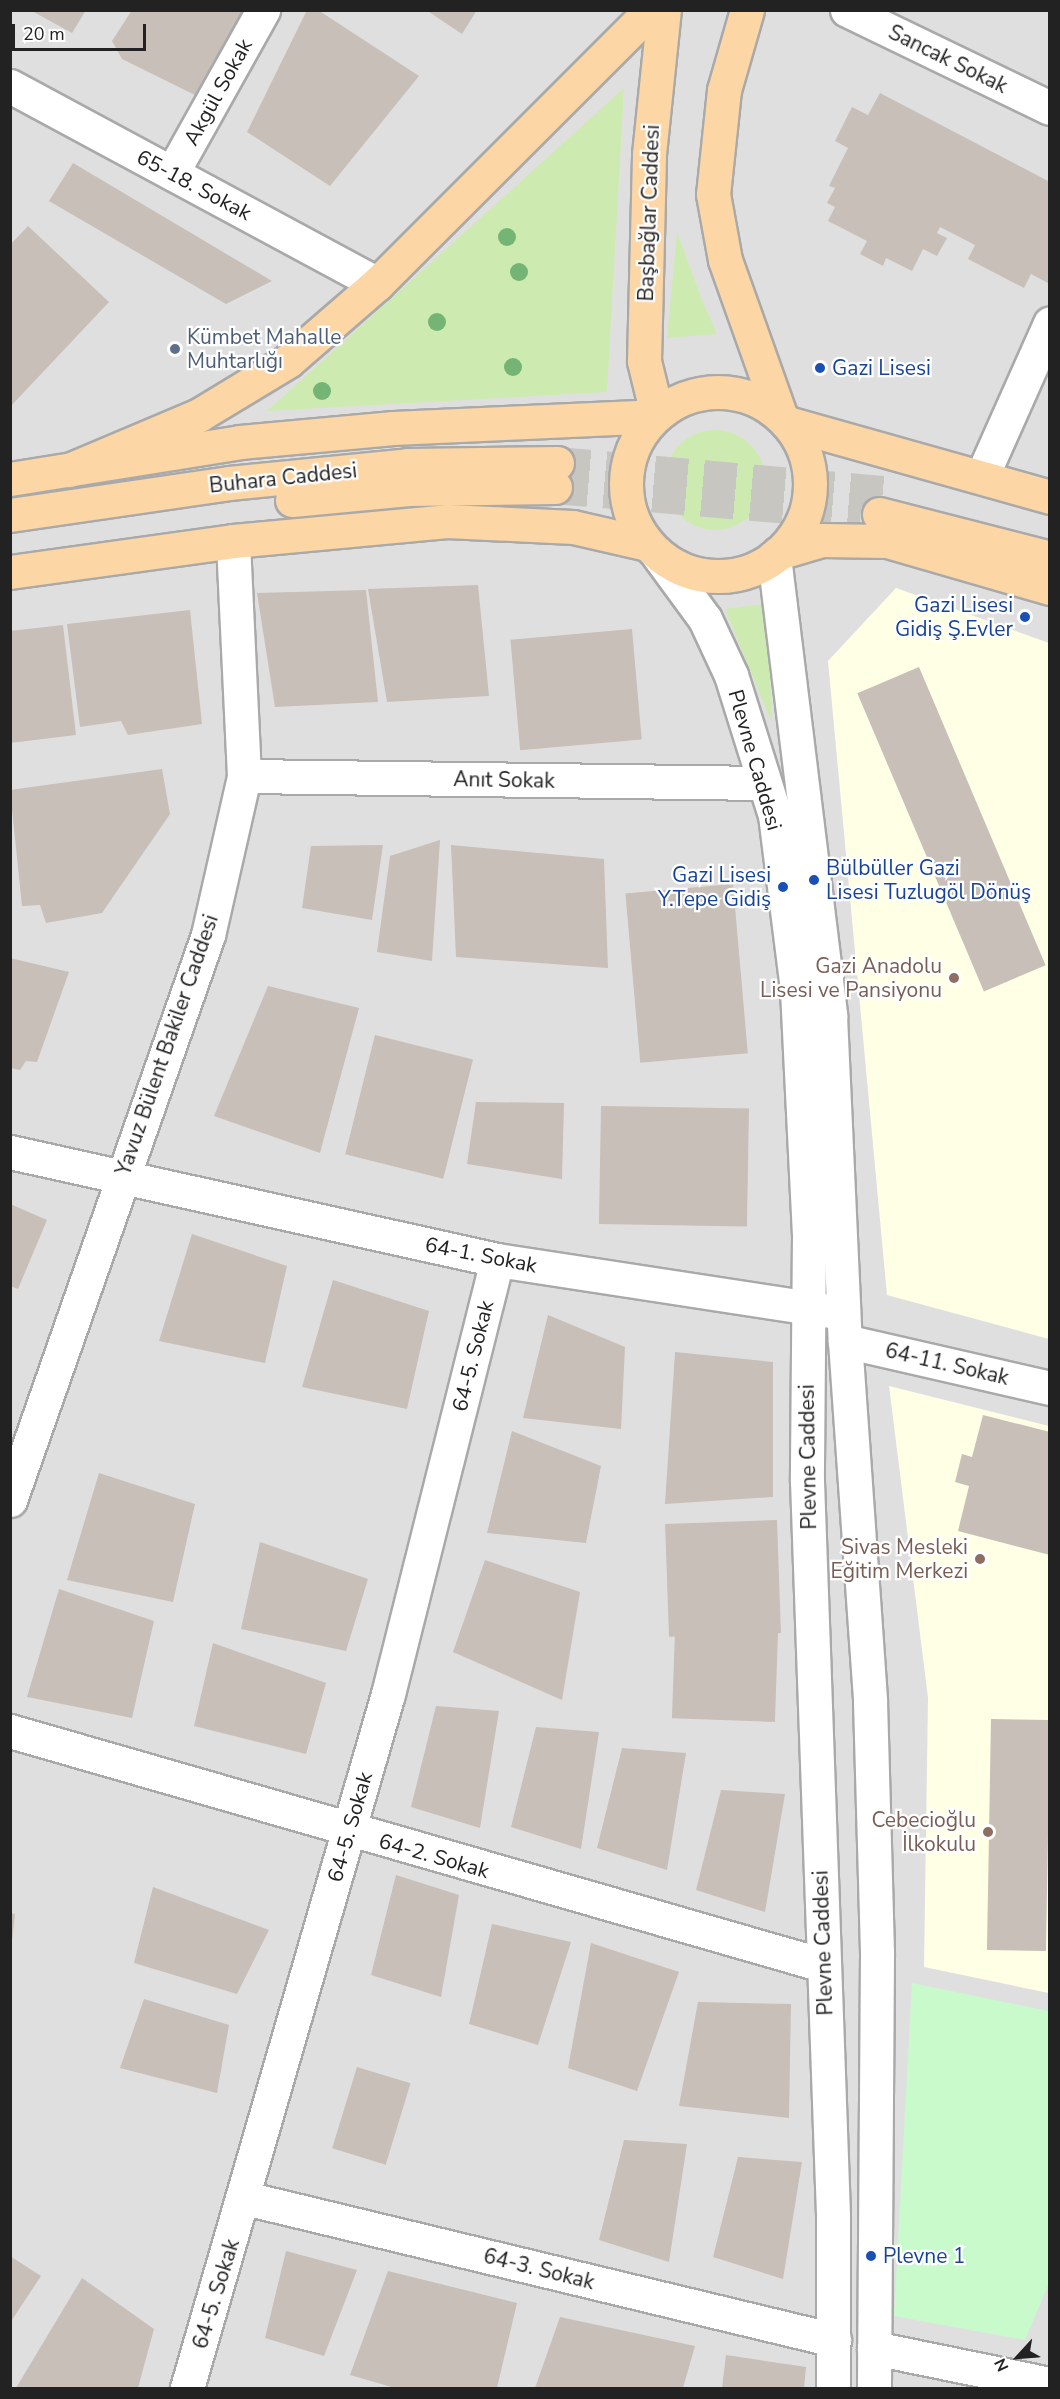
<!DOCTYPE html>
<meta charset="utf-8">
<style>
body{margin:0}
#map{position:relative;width:1060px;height:2399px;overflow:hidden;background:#f2efe9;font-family:"Nunito Sans",sans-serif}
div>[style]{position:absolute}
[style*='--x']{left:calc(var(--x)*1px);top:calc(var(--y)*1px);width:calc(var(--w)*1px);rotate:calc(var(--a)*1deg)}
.residential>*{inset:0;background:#e0dfdf;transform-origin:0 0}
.education>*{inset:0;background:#ffffe5}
.grass>*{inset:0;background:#cdebb0}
.round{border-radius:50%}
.park>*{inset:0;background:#c8facc}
.building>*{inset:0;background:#c7bfb8;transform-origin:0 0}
.major-tunnel>*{height:33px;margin-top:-16.5px;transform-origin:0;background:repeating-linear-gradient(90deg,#c8c6c1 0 33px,transparent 0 49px)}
.roads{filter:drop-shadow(2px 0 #a9a9a9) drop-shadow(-2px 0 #a9a9a9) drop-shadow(0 2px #a9a9a9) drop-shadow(0 -2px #a9a9a9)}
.minor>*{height:33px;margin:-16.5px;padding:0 16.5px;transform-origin:16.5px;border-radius:16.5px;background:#fff}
.major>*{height:33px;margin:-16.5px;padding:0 16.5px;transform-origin:16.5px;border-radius:16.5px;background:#fcd6a4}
.major>.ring{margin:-16.5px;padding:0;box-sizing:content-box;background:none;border:33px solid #fcd6a4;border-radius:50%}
.trees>*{width:18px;height:18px;margin:-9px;border-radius:50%;background:#74b475}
.dots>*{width:16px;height:16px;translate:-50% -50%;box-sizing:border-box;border:3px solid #fff;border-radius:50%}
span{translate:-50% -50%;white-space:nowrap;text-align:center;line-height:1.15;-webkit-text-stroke:4.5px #fff;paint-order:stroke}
.street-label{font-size:21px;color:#222}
.service-label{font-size:21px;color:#4e5e75}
.left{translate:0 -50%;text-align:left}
.transit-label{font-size:21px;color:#164399}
.right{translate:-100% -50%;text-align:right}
.education-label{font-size:21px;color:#785e54}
.frame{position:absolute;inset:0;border:12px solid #222;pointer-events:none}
.north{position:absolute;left:988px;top:2327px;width:60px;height:60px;-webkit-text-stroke:4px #fff;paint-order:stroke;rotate:244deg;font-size:16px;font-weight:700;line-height:24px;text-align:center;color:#222}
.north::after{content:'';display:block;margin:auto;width:21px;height:27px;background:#222;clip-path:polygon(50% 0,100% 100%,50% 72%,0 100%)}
.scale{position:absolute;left:12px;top:24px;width:134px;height:27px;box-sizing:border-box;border:3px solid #222;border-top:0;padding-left:8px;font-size:18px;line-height:21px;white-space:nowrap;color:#222;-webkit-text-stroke:4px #fff;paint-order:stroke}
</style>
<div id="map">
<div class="residential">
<div style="left:11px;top:11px;width:1038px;height:2377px"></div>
</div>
<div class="education">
<div style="clip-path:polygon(896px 588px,1049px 643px,1049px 1339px,887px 1295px,828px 661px)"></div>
<div style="clip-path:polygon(889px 1386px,1049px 1426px,1049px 1993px,924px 1967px,928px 1698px)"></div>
</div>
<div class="grass">
<div style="clip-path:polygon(624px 88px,607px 392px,267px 411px)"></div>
<div style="clip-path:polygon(677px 232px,702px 300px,717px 334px,667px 338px)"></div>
<div class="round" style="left:665px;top:430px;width:100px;height:100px"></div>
<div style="clip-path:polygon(767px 604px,772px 723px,725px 609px)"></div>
</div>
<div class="park">
<div style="clip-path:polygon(912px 1983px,1049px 2011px,1049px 2283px,1025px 2340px,894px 2316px)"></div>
</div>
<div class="building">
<div style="clip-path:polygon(30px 10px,86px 10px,72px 33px)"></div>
<div style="clip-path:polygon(132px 10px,238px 10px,250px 17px,201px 98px,122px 59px,112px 41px)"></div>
<div style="clip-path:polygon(307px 10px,318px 10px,419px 76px,330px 186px,247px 132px)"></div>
<div style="clip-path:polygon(426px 10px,477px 10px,462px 34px)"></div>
<div style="clip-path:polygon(880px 93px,1050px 182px,1048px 283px,1031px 274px,1024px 288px,968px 259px,975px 245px,940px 227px,937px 233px,947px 238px,937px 256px,923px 249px,912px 271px,886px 258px,883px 266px,860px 254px,867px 241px,828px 221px,835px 207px,827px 203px,835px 188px,829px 186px,848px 148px,835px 141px,852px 107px,868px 115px)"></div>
<div style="clip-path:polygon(73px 163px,272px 281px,226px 304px,49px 201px)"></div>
<div style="clip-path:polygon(28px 226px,109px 302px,10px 407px,10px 245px)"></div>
<div style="clip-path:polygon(478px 585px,489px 696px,387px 702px,368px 589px)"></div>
<div style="clip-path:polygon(366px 590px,378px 702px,275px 707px,257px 593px)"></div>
<div style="clip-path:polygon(190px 610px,202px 724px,128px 735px,121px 721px,80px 727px,67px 624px)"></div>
<div style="clip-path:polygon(63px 625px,76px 735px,10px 743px,10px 631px)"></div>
<div style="left:632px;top:629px;width:111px;height:122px;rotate:85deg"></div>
<div style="left:919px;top:667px;width:324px;height:67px;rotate:67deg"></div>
<div style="clip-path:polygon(162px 769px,170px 814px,102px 913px,46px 923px,40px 905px,22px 906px,10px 790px)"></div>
<div style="clip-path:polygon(440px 840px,432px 961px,377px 952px,390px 856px)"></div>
<div style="clip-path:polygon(383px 845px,372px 920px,302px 908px,311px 846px)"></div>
<div style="clip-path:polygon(451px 845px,604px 859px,608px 968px,456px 957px)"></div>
<div style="left:733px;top:884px;width:170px;height:108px;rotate:85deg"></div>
<div style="clip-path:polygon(10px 958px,69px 972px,37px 1062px,26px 1061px,20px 1070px,10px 1068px)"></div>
<div style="clip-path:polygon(268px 986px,359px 1008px,320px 1153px,214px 1116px)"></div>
<div style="left:375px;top:1035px;width:101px;height:123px;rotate:14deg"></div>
<div style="clip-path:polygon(476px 1102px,564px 1103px,562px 1179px,467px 1164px)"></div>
<div style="left:601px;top:1106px;width:148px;height:118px;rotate:1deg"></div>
<div style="clip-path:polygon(10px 1204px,47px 1220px,18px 1289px,10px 1286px)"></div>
<div style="clip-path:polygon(192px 1234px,287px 1266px,265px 1363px,159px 1341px)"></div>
<div style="clip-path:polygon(333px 1280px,429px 1311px,407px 1409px,302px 1387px)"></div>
<div style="clip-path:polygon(548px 1315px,625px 1347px,621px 1429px,523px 1418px)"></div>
<div style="clip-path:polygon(675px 1352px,773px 1362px,773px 1497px,665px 1504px)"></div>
<div style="clip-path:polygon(983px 1415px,1050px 1432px,1050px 1555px,958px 1531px,969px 1486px,955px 1482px,962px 1454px,972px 1457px)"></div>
<div style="clip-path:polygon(512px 1431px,601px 1466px,586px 1543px,487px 1533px)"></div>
<div style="clip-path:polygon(99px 1473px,195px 1504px,173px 1602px,67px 1580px)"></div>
<div style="left:777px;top:1520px;width:113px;height:112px;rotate:88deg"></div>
<div style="clip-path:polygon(260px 1542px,368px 1579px,346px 1651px,241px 1629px)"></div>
<div style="clip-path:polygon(485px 1560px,580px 1592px,562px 1700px,453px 1652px)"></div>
<div style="clip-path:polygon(59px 1589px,154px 1621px,132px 1718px,27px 1697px)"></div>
<div style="left:778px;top:1633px;width:89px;height:103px;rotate:92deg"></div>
<div style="clip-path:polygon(213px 1643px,326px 1683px,306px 1754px,194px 1726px)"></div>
<div style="clip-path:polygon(436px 1706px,499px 1711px,480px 1828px,411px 1807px)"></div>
<div style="left:991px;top:1719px;width:59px;height:231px;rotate:1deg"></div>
<div style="clip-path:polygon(536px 1727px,599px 1732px,581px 1849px,511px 1827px)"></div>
<div style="clip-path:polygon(622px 1748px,686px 1753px,667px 1870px,597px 1848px)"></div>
<div style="clip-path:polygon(721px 1790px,785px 1794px,765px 1912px,696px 1890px)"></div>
<div style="clip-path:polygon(396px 1875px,459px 1895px,441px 1997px,371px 1975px)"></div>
<div style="clip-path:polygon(153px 1887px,269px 1930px,237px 1994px,134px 1963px)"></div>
<div style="clip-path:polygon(10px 1913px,15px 1914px,12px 1941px,10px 1941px)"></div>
<div style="clip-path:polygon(492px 1924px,571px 1942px,538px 2045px,469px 2024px)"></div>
<div style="clip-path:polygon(591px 1943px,679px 1972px,637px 2091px,568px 2068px)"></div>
<div style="clip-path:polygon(144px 1999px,229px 2025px,217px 2093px,120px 2068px)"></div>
<div style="clip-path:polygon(698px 2002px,791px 2004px,789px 2118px,679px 2106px)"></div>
<div style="left:357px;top:2067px;width:56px;height:85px;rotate:17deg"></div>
<div style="clip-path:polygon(624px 2140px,687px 2144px,669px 2262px,599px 2240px)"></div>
<div style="clip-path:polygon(738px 2157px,802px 2162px,783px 2279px,713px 2257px)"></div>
<div style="clip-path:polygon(286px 2251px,357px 2270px,324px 2356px,265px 2338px)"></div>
<div style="clip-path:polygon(10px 2256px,41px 2276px,10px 2323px)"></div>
<div style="clip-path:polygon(388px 2271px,517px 2303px,497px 2388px,395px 2388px,350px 2375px)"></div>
<div style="clip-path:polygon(82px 2278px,154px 2329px,138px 2388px,16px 2388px)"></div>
<div style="clip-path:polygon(560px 2317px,695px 2346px,683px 2388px,535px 2388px)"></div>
<div style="clip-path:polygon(726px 2355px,806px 2367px,804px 2388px,722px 2388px)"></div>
</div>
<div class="major-tunnel">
<div style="--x:557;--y:463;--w:329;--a:5.1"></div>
<div style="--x:555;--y:487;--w:307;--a:4.9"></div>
</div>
<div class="roads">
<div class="minor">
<div style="--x:847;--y:10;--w:225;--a:25.8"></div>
<div style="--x:10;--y:86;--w:417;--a:28.3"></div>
<div style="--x:172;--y:173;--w:187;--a:-60.8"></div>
<div style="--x:982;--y:476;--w:167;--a:-66"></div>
<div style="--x:658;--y:555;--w:79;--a:53.7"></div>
<div style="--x:705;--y:619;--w:62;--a:65.1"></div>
<div style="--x:731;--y:675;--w:147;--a:72.6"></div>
<div style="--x:775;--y:815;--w:176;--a:82.8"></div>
<div style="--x:797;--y:990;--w:246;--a:87.2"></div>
<div style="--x:809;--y:1236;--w:245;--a:90.5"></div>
<div style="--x:807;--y:1481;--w:735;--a:87.97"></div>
<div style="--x:833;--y:2216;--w:172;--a:90"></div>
<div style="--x:774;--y:557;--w:462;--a:83"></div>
<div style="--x:830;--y:1016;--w:325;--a:87.4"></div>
<div style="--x:845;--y:1341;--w:361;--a:86"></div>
<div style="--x:870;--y:1701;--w:254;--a:88.4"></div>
<div style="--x:877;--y:1955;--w:433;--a:90.4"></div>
<div style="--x:244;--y:776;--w:520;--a:0.77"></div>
<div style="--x:10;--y:1152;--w:499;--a:12.5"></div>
<div style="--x:497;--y:1260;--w:337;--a:8.7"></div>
<div style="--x:845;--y:1341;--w:210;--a:12.9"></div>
<div style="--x:10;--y:1500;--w:599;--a:-70.69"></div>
<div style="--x:208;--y:935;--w:163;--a:-77.2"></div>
<div style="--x:244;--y:776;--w:235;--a:-92.7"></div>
<div style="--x:10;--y:1731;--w:846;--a:16.06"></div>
<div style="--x:245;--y:2198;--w:606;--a:13.55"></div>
<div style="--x:874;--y:2348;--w:180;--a:11.6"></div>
<div style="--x:187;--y:2388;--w:723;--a:-73.85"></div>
<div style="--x:388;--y:1694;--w:447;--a:-75.9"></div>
</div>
<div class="major">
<div style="--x:747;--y:10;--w:83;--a:106"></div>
<div style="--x:724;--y:90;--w:105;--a:96"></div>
<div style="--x:713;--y:194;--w:67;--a:79.7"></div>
<div style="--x:725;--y:260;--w:161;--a:70.4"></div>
<div class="ring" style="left:626px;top:392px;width:151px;height:151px"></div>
<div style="--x:657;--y:414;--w:55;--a:-103.8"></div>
<div style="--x:644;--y:361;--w:207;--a:-88.6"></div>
<div style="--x:649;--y:154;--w:145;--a:-84.1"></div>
<div style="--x:787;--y:423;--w:273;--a:15.7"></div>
<div style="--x:69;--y:470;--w:141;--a:-22.9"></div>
<div style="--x:199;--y:415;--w:104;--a:-31.2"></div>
<div style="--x:288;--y:361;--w:118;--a:-40.9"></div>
<div style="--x:377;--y:284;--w:387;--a:-45"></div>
<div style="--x:10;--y:479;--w:233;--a:-9.1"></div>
<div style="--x:240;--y:442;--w:154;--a:-5.2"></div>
<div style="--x:393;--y:428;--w:261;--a:-2.6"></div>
<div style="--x:292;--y:500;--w:120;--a:-5.3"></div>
<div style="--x:411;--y:489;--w:144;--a:-0.8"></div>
<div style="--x:879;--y:514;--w:177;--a:14.4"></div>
<div style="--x:10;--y:515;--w:221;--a:-8.3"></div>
<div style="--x:229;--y:483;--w:180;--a:-5.7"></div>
<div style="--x:408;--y:465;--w:149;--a:-0.8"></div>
<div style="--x:778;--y:553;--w:46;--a:-16.5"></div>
<div style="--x:822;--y:540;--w:65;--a:0.9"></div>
<div style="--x:887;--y:541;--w:170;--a:16.1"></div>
<div style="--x:10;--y:572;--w:225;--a:-7.9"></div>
<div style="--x:233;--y:541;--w:215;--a:-5.3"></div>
<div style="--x:447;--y:521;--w:126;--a:2.7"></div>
<div style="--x:573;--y:527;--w:76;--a:12.9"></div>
</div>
</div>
<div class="trees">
<div style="left:507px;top:237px"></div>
<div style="left:519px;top:272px"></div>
<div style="left:437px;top:322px"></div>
<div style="left:513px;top:367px"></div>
<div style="left:322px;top:391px"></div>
</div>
<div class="dots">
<div style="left:175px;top:349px;background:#5c6f8a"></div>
<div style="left:820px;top:368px;background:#1a4fb4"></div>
<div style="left:1025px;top:617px;background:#1a4fb4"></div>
<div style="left:814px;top:880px;background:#1a4fb4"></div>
<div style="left:783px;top:887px;background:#1a4fb4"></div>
<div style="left:954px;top:978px;background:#8d6e63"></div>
<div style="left:980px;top:1559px;background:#8d6e63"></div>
<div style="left:988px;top:1832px;background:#8d6e63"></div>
<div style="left:871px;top:2256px;background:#1a4fb4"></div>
</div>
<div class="street-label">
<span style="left:948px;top:59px;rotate:26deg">Sancak Sokak</span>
<span style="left:218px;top:92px;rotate:-61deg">Akgül Sokak</span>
<span style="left:194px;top:185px;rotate:28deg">65-18. Sokak</span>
<span style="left:649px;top:213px;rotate:-88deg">Başbağlar Caddesi</span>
<span style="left:283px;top:478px;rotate:-6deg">Buhara Caddesi</span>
<span style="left:755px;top:760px;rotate:74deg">Plevne Caddesi</span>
<span style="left:504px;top:780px;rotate:1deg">Anıt Sokak</span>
<span style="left:167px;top:1045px;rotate:-71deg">Yavuz Bülent Bakiler Caddesi</span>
<span style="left:481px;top:1255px;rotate:11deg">64-1. Sokak</span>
<span style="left:473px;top:1356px;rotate:-76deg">64-5. Sokak</span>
<span style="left:947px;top:1364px;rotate:13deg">64-11. Sokak</span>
<span style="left:808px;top:1457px;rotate:-91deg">Plevne Caddesi</span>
<span style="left:350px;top:1827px;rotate:-74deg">64-5. Sokak</span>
<span style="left:434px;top:1856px;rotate:16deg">64-2. Sokak</span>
<span style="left:823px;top:1943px;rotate:-92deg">Plevne Caddesi</span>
<span style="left:539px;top:2269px;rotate:14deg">64-3. Sokak</span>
<span style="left:216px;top:2294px;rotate:-73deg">64-5. Sokak</span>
</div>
<div class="service-label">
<span class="left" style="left:187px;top:349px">Kümbet Mahalle<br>Muhtarlığı</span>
</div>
<div class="transit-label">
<span class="left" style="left:832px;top:368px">Gazi Lisesi</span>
<span class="right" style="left:1013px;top:617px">Gazi Lisesi<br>Gidiş Ş.Evler</span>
<span class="left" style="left:826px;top:880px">Bülbüller Gazi<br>Lisesi Tuzlugöl Dönüş</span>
<span class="right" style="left:771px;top:887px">Gazi Lisesi<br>Y.Tepe Gidiş</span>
<span class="left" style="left:883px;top:2256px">Plevne 1</span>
</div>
<div class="education-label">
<span class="right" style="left:942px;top:978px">Gazi Anadolu<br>Lisesi ve Pansiyonu</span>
<span class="right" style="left:968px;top:1559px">Sivas Mesleki<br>Eğitim Merkezi</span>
<span class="right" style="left:976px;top:1832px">Cebecioğlu<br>İlkokulu</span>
</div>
<div class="frame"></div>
<div class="north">N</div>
<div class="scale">20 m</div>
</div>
